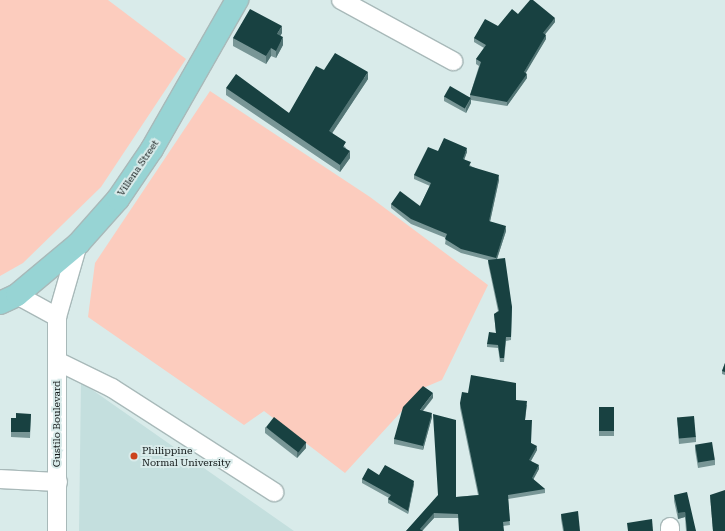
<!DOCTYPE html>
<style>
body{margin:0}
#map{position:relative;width:725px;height:531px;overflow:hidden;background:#d9ebea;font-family:"Roboto Serif",serif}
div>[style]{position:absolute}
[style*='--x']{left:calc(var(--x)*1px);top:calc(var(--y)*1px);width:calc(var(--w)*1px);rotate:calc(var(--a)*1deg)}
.built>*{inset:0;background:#c4dfde}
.green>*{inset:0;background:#fcccbe}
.roads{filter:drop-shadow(1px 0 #a8b9b9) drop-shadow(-1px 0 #a8b9b9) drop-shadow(0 1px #a8b9b9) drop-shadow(0 -1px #a8b9b9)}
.minor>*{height:18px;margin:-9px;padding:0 9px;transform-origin:9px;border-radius:9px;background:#fff}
.major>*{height:22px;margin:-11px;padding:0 11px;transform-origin:11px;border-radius:11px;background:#97d4d4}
.wall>*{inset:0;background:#789696;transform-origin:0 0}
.shaded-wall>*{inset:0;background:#527474}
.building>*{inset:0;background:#184141;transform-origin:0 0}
.dots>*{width:11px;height:11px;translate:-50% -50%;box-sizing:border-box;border:2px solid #d9ebea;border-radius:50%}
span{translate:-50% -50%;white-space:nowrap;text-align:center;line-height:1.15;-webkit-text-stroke:4px #d9ebea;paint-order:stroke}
.street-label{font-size:10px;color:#101616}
.poi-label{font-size:10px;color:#101616}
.left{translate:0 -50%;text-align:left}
</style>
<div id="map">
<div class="built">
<div style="clip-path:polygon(81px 382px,294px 531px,79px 531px)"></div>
</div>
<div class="green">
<div style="clip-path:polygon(0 0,108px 0,186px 59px,101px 187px,23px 263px,0 276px)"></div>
<div style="clip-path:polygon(210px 91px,370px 197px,488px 285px,442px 380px,423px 388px,345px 473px,264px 411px,244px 425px,88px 317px,95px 263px)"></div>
</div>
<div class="roads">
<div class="minor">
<div style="--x:341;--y:0;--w:128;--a:28.6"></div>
<div style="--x:17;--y:295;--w:46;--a:28.8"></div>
<div style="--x:57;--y:361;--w:61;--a:26.1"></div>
<div style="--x:112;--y:388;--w:193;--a:32.7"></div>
<div style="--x:0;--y:479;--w:58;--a:3"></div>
<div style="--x:670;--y:527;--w:4;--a:90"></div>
<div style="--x:57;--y:531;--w:214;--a:-90"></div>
<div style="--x:57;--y:317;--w:76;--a:-74"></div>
</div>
<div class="major">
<div style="--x:0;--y:303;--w:19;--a:-25"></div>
<div style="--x:17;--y:295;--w:80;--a:-39.9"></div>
<div style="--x:78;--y:244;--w:60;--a:-48.4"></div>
<div style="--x:118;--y:199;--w:60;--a:-55.8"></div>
<div style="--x:152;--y:149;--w:172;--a:-60.3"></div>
</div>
</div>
<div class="wall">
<div style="clip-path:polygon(518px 14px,555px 22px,545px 34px,546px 39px,525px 73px,527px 78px,507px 106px,471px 100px,471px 103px,466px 113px,444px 101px,444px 96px,470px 97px,470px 95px,479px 66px,476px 64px,476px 59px,484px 48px,474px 42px,474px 38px,498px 26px)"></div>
<div style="clip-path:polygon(282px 33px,280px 36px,283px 45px,276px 58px,271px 56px,266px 64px,233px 46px,233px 38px)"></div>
<div style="clip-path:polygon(324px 70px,368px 79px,332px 133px,346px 148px,350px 158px,340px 172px,226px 95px,226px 88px,289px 113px)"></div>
<div style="clip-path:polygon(438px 151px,467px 152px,464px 159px,471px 166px,499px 180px,490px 222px,506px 231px,497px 259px,512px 307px,511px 340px,506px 341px,504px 362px,500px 362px,498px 348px,487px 347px,487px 344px,496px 333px,494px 314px,498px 311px,488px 263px,488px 260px,461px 253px,445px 244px,446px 238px,411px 224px,391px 208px,391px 204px,420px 206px,430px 186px,414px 179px,414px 175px)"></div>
<div style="clip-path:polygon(725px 363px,725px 375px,722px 374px,722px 371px)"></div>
<div style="clip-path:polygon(433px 398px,423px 411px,432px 417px,423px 450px,394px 444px,394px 439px)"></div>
<div style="clip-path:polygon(516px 400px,527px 405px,525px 420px,531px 443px,537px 450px,531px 461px,539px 469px,533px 479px,545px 489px,545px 493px,508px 499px,510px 525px,503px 526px,458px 518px,434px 518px,422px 531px,406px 531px,438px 496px,456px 497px,478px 495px,460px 408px,460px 403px)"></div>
<div style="left:614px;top:407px;width:29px;height:15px;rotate:90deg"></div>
<div style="clip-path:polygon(31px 414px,30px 438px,11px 437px,11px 418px,16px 418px)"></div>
<div style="clip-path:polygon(677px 417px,696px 437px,696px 442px,679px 444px)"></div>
<div style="clip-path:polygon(265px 427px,306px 448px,297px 458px,265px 433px)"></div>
<div style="clip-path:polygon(695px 445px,715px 460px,715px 465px,698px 468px,695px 450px)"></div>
<div style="clip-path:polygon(379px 475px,414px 484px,408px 514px,388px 503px,388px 499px,389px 498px,362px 483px,362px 479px)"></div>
<div style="clip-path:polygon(674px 495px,696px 531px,686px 531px,685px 517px,678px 519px,674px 501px)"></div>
<div style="clip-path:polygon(710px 495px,725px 531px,713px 531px)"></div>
<div style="clip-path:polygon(561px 514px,580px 531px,563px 531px,561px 519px)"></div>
</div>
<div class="shaded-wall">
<div style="clip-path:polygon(555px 18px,555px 22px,543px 37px,543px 33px)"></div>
<div style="clip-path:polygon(282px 26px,282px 33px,277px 42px,277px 34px)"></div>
<div style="clip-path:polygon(546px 35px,546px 39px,524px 76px,524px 72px)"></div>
<div style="clip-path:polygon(283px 37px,283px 45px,276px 58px,276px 51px)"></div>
<div style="clip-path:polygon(271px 48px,271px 56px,266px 64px,266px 56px)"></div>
<div style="clip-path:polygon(368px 72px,368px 79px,329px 138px,329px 131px)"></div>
<div style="clip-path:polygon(527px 74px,527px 78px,507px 106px,507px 102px)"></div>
<div style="clip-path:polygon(471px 98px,471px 103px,466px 113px,466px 108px)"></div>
<div style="clip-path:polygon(467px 148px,467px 152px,463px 163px,463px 159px)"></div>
<div style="clip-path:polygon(350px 151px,350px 158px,340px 172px,340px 165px)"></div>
<div style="clip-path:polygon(499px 175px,499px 180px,489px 226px,489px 221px)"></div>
<div style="clip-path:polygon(506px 226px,506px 231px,496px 262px,496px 258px)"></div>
<div style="clip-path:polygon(433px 393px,433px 398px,420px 414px,420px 410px)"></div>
<div style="clip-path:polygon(432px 413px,432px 417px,423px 450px,423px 446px)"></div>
<div style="clip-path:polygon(306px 442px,306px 448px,297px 458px,297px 452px)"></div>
<div style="clip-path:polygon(537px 446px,537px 450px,529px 464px,529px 460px)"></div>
<div style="clip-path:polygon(539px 465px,539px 469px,532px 482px,532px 478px)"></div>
<div style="clip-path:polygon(414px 481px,414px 484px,408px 514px,408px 511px)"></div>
<div style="clip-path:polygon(685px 512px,685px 517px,678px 519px,678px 513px)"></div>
<div style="clip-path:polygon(434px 513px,434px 518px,422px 531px,420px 529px)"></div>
</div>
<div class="building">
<div style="clip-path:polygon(530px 0,533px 0,555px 18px,543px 33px,546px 35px,524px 72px,527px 74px,507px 102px,470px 95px,481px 62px,476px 59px,486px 45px,474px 38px,485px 19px,498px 26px,512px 9px,518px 14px)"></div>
<div style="clip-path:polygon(250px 9px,282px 26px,277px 34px,283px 37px,276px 51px,271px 48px,266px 56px,233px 38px)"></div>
<div style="clip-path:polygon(335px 53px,368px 72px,329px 131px,346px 142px,343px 147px,350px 151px,340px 165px,226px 88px,236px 74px,289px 113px,316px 66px,324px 70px)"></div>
<div style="left:450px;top:86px;width:24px;height:12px;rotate:30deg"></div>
<div style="clip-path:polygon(444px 138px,467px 148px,463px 159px,471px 162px,469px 166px,499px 175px,489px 221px,506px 226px,496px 258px,461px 249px,445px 239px,447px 234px,411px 219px,391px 204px,400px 191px,420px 206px,431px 183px,414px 175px,428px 147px,438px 151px)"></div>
<div style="clip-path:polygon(505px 258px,512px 307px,511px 337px,506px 337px,504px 358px,500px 358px,498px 345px,487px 344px,489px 332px,496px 333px,494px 314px,499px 311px,488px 260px)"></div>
<div style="clip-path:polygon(725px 363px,725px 372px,722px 371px)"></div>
<div style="clip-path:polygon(471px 375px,516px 383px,516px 400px,527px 401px,525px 420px,532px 420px,531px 443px,537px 446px,529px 460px,539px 465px,532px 478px,545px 489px,508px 495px,510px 521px,503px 522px,504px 531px,459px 531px,458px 514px,434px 513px,420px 529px,423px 531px,406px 531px,438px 495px,433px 414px,456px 420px,456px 497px,479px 495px,460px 403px,462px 392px,468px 393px)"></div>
<div style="clip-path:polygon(423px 386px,433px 393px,420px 410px,432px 413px,423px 446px,394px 439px,403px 407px)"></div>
<div style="left:614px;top:407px;width:24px;height:15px;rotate:90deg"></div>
<div style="clip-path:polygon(16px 413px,31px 414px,30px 432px,11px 432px,11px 418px,16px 418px)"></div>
<div style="left:694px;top:416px;width:21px;height:17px;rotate:85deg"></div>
<div style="left:274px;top:417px;width:41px;height:13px;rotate:38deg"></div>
<div style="left:712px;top:442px;width:18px;height:17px;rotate:81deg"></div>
<div style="clip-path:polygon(385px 465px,414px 481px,408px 511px,388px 499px,391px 495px,362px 479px,368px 468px,379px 475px)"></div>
<div style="clip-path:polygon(725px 490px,725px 531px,713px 531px,710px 495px)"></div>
<div style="clip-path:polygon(687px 492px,696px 531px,687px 531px,685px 512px,678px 513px,674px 495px)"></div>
<div style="clip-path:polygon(578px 511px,580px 531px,564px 531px,561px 514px)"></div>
<div style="clip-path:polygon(652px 519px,653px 531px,628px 531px,627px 523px)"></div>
</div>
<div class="dots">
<div style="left:134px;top:456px;background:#cc431c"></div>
</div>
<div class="street-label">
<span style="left:138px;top:168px;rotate:-56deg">Villena Street</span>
<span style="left:57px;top:424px;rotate:-90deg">Gustilo Boulevard</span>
</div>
<div class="poi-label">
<span class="left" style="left:142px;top:456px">Philippine<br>Normal University</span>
</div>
</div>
